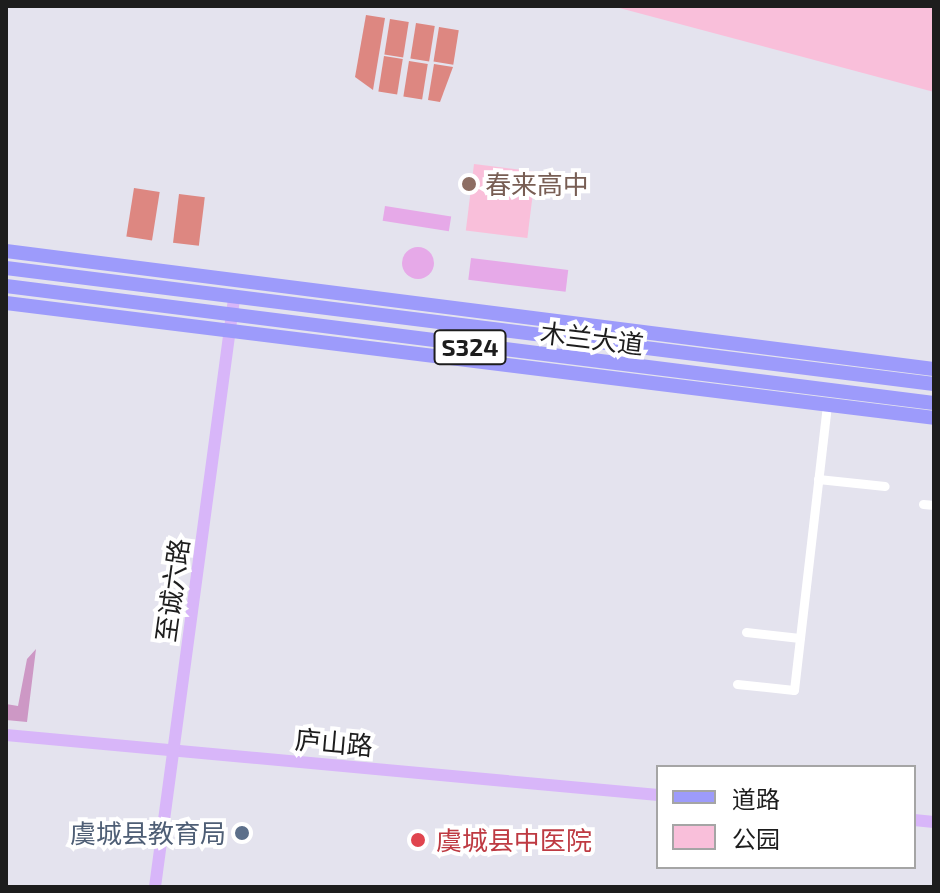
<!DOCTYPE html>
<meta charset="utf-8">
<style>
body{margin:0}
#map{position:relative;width:940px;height:893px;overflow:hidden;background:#e4e3ee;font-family:"Exo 2","Noto Sans SC",sans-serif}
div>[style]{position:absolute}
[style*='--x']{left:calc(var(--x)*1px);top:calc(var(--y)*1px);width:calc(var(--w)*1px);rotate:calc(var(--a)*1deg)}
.grass>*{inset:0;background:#e6a9e8;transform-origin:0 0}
.round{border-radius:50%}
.forest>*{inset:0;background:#cd98c5}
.park>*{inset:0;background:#f9bfda;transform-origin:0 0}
.pitch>*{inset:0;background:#dd8781;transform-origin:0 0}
.street>*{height:9px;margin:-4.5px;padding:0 4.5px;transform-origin:4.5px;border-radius:4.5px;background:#fff}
.secondary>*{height:12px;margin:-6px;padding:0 6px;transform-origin:6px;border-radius:6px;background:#d8b6f9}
.primary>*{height:14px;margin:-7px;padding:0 7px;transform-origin:7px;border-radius:7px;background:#9d9bfb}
.dots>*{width:22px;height:22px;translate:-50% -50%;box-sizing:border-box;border:4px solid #fff;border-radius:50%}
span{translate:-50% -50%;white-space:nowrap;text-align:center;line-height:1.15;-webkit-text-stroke:8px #fff;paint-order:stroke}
.shield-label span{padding:2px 6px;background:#fff;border:2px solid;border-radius:6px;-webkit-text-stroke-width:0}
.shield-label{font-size:24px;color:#1d1d1d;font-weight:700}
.education-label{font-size:26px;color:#785e54}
.left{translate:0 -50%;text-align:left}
.street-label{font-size:26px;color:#1d1d1d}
.service-label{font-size:26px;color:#4e5e75}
.right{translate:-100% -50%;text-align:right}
.health-label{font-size:26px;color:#be3a42}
.frame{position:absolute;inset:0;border:8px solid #1d1d1d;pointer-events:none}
.legend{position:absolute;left:656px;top:765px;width:260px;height:104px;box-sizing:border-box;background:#fff;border:2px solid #a5a5a5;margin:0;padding:10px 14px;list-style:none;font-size:24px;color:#1d1d1d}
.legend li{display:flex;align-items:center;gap:16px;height:40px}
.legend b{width:40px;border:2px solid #a5a5a5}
</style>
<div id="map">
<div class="grass">
<div style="left:385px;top:206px;width:67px;height:15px;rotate:9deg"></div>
<div class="round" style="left:402px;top:247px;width:32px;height:32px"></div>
<div style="left:471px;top:258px;width:98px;height:22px;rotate:7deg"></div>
</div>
<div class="forest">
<div style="clip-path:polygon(36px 649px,27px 722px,6px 720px,6px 704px,18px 706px,27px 659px)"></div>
</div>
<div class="park">
<div style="clip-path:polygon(612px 6px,934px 6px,934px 92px)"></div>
<div style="left:474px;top:164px;width:62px;height:67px;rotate:7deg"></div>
</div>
<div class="pitch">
<div style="clip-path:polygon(366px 15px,385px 18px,373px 90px,355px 77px)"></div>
<div style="left:390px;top:19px;width:19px;height:36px;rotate:9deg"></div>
<div style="left:416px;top:23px;width:19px;height:36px;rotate:9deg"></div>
<div style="left:439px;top:27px;width:20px;height:35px;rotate:9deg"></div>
<div style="left:384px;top:56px;width:19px;height:36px;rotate:9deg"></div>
<div style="left:409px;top:61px;width:19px;height:36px;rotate:9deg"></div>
<div style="clip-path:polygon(434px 64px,453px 67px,440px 102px,428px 100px)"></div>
<div style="left:134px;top:188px;width:26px;height:49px;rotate:9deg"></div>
<div style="left:179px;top:194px;width:26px;height:49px;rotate:7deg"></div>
</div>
<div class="street">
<div style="--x:818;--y:479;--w:67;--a:6"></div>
<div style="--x:923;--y:504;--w:11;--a:5"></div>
<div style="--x:746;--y:632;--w:54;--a:6.3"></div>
<div style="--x:737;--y:684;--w:57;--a:6"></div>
<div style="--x:794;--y:690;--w:287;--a:-83.4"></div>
</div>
<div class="secondary">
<div style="--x:6;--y:735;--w:655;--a:5.26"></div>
<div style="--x:914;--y:820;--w:20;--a:6"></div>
<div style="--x:155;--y:887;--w:593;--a:-82.35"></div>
</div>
<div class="primary">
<div style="--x:6;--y:251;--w:935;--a:7.25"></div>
<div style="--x:6;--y:268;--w:935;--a:7.13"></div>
<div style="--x:6;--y:286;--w:935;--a:7.19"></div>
<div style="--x:6;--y:303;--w:935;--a:7.06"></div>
</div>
<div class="dots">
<div style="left:469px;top:184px;background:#8d6e63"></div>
<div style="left:242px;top:833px;background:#5c6f8a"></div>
<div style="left:418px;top:840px;background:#e0444e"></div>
</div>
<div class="shield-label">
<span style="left:470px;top:347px">S324</span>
</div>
<div class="education-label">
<span class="left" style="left:485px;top:184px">春来高中</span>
</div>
<div class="street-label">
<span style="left:592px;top:338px;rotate:7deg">木兰大道</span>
<span style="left:172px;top:590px;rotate:-82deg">至诚六路</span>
<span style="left:334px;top:742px;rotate:5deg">庐山路</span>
</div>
<div class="service-label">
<span class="right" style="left:226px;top:833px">虞城县教育局</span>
</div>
<div class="health-label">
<span class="left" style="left:436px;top:840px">虞城县中医院</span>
</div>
<div class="frame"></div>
<ul class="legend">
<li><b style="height:10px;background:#9d9bfb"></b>道路</li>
<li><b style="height:22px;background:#f9bfda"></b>公园</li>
</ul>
</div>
